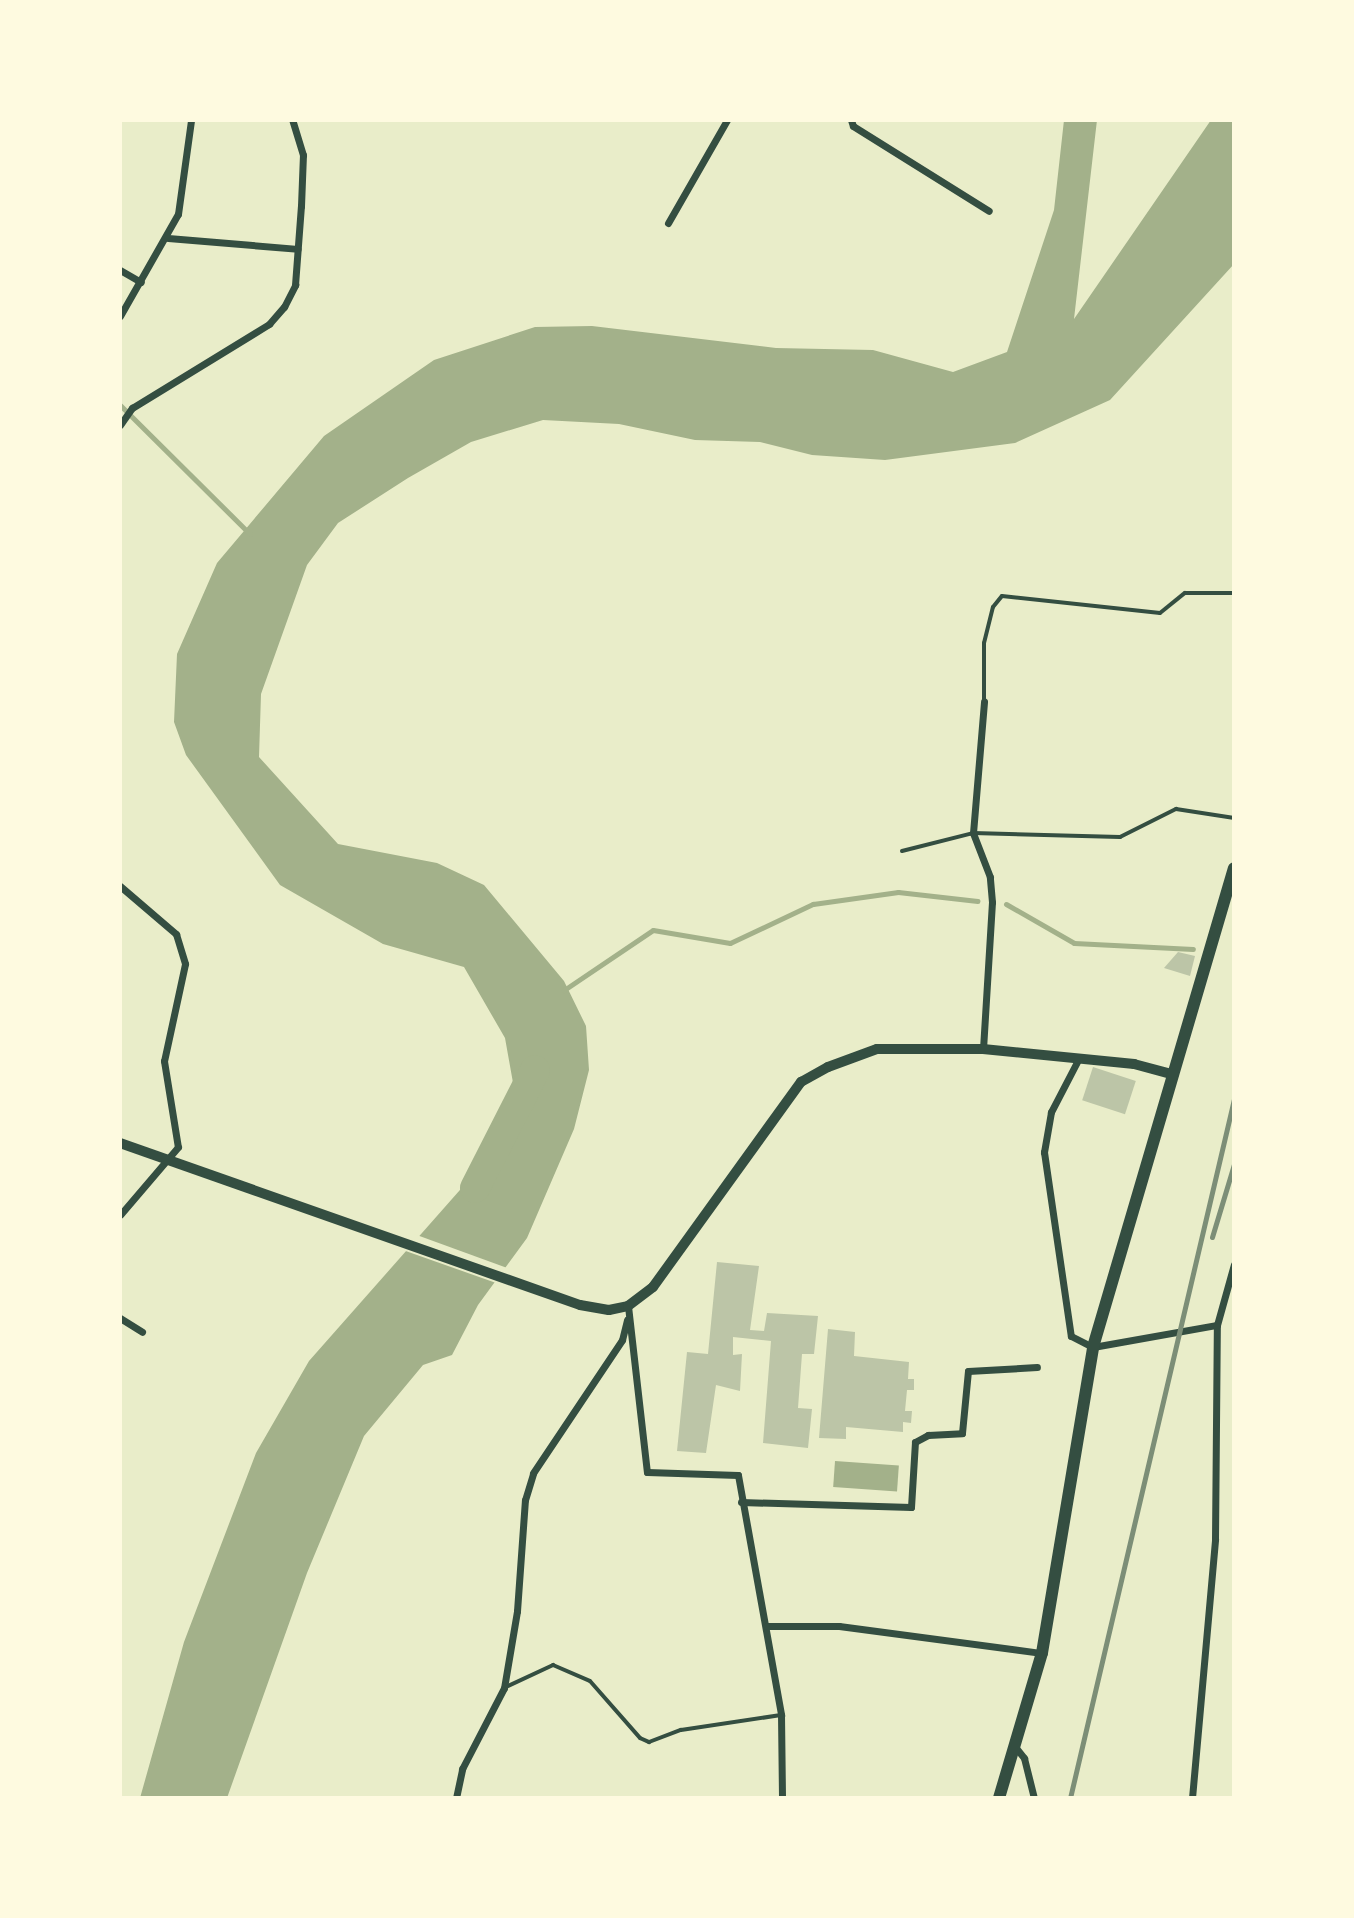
<!DOCTYPE html>
<style>
body{margin:0}
#map{position:relative;width:1354px;height:1918px;overflow:hidden;background:#e9edc9;font-family:Inter,sans-serif}
div>[style]{position:absolute}
[style*='--x']{left:calc(var(--x)*1px);top:calc(var(--y)*1px);width:calc(var(--w)*1px);rotate:calc(var(--a)*1deg)}
.water>*{inset:0;background:#a3b18a;transform-origin:0 0}
.pier>*{inset:0;background:#e9edc9}
.stream>*{height:5px;margin:-2.5px;padding:0 2.5px;transform-origin:2.5px;border-radius:2.5px;background:#a3b18a}
.river>*{height:30px;margin:-15px;padding:0 15px;transform-origin:15px;border-radius:15px;background:#a3b18a}
.building>*{inset:0;background:#bcc5a7;transform-origin:0 0}
.service>*{height:4px;margin:-2px;padding:0 2px;transform-origin:2px;border-radius:2px;background:#344e41}
.minor>*{height:7px;margin:-3.5px;padding:0 3.5px;transform-origin:3.5px;border-radius:3.5px;background:#344e41}
.secondary>*{height:10px;margin:-5px;padding:0 5px;transform-origin:5px;border-radius:5px;background:#344e41}
.trunk>*{height:12px;margin:-6px;padding:0 6px;transform-origin:6px;border-radius:6px;background:#344e41}
.rail>*{height:5px;margin:-2.5px;padding:0 2.5px;transform-origin:2.5px;border-radius:2.5px;background:#7c8e77}
span{translate:-50% -50%;white-space:nowrap;text-align:center;line-height:1.15;-webkit-text-stroke:7px #fefae0;paint-order:stroke}
.frame{position:absolute;inset:0;border:122px solid #fefae0;pointer-events:none}
</style>
<div id="map">
<div class="water">
<div style="clip-path:polygon(1064px 120px,1097px 120px,1074px 319px,1211px 120px,1234px 120px,1234px 264px,1110px 400px,1015px 443px,885px 460px,812px 455px,760px 442px,695px 440px,619px 424px,543px 420px,471px 442px,408px 478px,338px 523px,307px 565px,261px 694px,259px 757px,338px 844px,437px 863px,484px 885px,564px 981px,586px 1026px,589px 1070px,574px 1129px,527px 1238px,478px 1305px,452px 1355px,423px 1365px,364px 1436px,307px 1573px,227px 1798px,140px 1798px,184px 1642px,256px 1453px,309px 1361px,520px 1122px,505px 1038px,464px 967px,383px 944px,280px 885px,186px 755px,174px 722px,177px 654px,217px 563px,324px 436px,434px 360px,535px 327px,592px 326px,776px 348px,873px 350px,953px 372px,1007px 352px,1054px 210px)"></div>
<div style="left:835px;top:1461px;width:64px;height:26px;rotate:4deg"></div>
</div>
<div class="pier">
<div style="clip-path:polygon(414px 1234px,510px 1269px,499px 1284px,400px 1249px)"></div>
</div>
<div class="stream">
<div style="--x:120;--y:405;--w:183;--a:44.8"></div>
<div style="--x:1006;--y:904;--w:78;--a:29.8"></div>
<div style="--x:1074;--y:943;--w:119;--a:2.9"></div>
<div style="--x:564;--y:990;--w:107;--a:-34"></div>
<div style="--x:653;--y:930;--w:78;--a:9.6"></div>
<div style="--x:730;--y:943;--w:92;--a:-25.2"></div>
<div style="--x:813;--y:904;--w:86;--a:-8"></div>
<div style="--x:898;--y:892;--w:80;--a:6.5"></div>
</div>
<div class="river">
<div style="--x:475;--y:1188;--w:132;--a:-63"></div>
</div>
<div class="building">
<div style="clip-path:polygon(1178px 952px,1195px 956px,1190px 976px,1164px 968px)"></div>
<div style="left:1093px;top:1067px;width:45px;height:35px;rotate:18deg"></div>
<div style="clip-path:polygon(717px 1262px,759px 1266px,750px 1330px,764px 1331px,767px 1313px,818px 1316px,814px 1354px,802px 1354px,798px 1408px,812px 1409px,808px 1448px,763px 1443px,771px 1341px,733px 1337px,733px 1355px,742px 1354px,740px 1391px,716px 1385px,706px 1453px,677px 1451px,687px 1352px,708px 1354px)"></div>
<div style="clip-path:polygon(828px 1329px,855px 1332px,854px 1356px,909px 1362px,908px 1379px,914px 1379px,914px 1390px,907px 1390px,905px 1411px,912px 1411px,911px 1423px,903px 1422px,903px 1432px,846px 1427px,846px 1439px,819px 1438px)"></div>
</div>
<div class="service">
<div style="--x:984;--y:701;--w:58;--a:-90"></div>
<div style="--x:984;--y:643;--w:37;--a:-76"></div>
<div style="--x:993;--y:607;--w:14;--a:-51"></div>
<div style="--x:1002;--y:596;--w:159;--a:6.1"></div>
<div style="--x:1160;--y:613;--w:32;--a:-39"></div>
<div style="--x:1185;--y:593;--w:49;--a:0"></div>
<div style="--x:902;--y:851;--w:73;--a:-14.2"></div>
<div style="--x:973;--y:833;--w:147;--a:1.6"></div>
<div style="--x:1120;--y:837;--w:63;--a:-26.6"></div>
<div style="--x:1176;--y:809;--w:59;--a:8.8"></div>
<div style="--x:506;--y:1687;--w:52;--a:-25.1"></div>
<div style="--x:553;--y:1665;--w:40;--a:23.4"></div>
<div style="--x:590;--y:1681;--w:76;--a:48.7"></div>
<div style="--x:640;--y:1738;--w:10;--a:24"></div>
<div style="--x:649;--y:1742;--w:34;--a:-21"></div>
<div style="--x:681;--y:1730;--w:101;--a:-8.5"></div>
</div>
<div class="minor">
<div style="--x:851;--y:120;--w:6;--a:72"></div>
<div style="--x:853;--y:126;--w:160;--a:32"></div>
<div style="--x:668;--y:223;--w:119;--a:-60.2"></div>
<div style="--x:168;--y:238;--w:130;--a:4.8"></div>
<div style="--x:120;--y:270;--w:24;--a:30"></div>
<div style="--x:120;--y:316;--w:117;--a:-60.4"></div>
<div style="--x:178;--y:214;--w:95;--a:-82.1"></div>
<div style="--x:120;--y:425;--w:21;--a:-55"></div>
<div style="--x:132;--y:408;--w:161;--a:-31.5"></div>
<div style="--x:269;--y:324;--w:23;--a:-49"></div>
<div style="--x:284;--y:307;--w:25;--a:-63"></div>
<div style="--x:295;--y:285;--w:79;--a:-85.7"></div>
<div style="--x:301;--y:206;--w:51;--a:-87.8"></div>
<div style="--x:303;--y:155;--w:37;--a:-107"></div>
<div style="--x:120;--y:886;--w:74;--a:40.6"></div>
<div style="--x:176;--y:934;--w:31;--a:73"></div>
<div style="--x:185;--y:964;--w:99;--a:102.2"></div>
<div style="--x:164;--y:1061;--w:87;--a:80.8"></div>
<div style="--x:178;--y:1147;--w:89;--a:130.5"></div>
<div style="--x:983;--y:1049;--w:147;--a:-86.5"></div>
<div style="--x:992;--y:902;--w:25;--a:-95"></div>
<div style="--x:990;--y:877;--w:47;--a:-111.1"></div>
<div style="--x:973;--y:833;--w:132;--a:-85.2"></div>
<div style="--x:1079;--y:1058;--w:61;--a:117.4"></div>
<div style="--x:1051;--y:1112;--w:41;--a:99.9"></div>
<div style="--x:1044;--y:1152;--w:186;--a:81.7"></div>
<div style="--x:1071;--y:1336;--w:25;--a:27"></div>
<div style="--x:1093;--y:1347;--w:126;--a:-10.1"></div>
<div style="--x:628;--y:1306;--w:167;--a:83.5"></div>
<div style="--x:647;--y:1472;--w:91;--a:1.9"></div>
<div style="--x:738;--y:1475;--w:244;--a:79.8"></div>
<div style="--x:781;--y:1715;--w:83;--a:89.3"></div>
<div style="--x:120;--y:1318;--w:26;--a:32"></div>
<div style="--x:741;--y:1502;--w:170;--a:1.7"></div>
<div style="--x:911;--y:1507;--w:65;--a:-86.5"></div>
<div style="--x:915;--y:1442;--w:15;--a:-28"></div>
<div style="--x:928;--y:1435;--w:34;--a:-3"></div>
<div style="--x:962;--y:1433;--w:62;--a:-84.5"></div>
<div style="--x:968;--y:1371;--w:69;--a:-3.3"></div>
<div style="--x:767;--y:1626;--w:72;--a:0"></div>
<div style="--x:839;--y:1626;--w:205;--a:7.6"></div>
<div style="--x:1016;--y:1748;--w:13;--a:51"></div>
<div style="--x:1024;--y:1758;--w:41;--a:76"></div>
<div style="--x:456;--y:1798;--w:30;--a:-78"></div>
<div style="--x:462;--y:1769;--w:91;--a:-62.6"></div>
<div style="--x:504;--y:1688;--w:78;--a:-80.4"></div>
<div style="--x:517;--y:1611;--w:111;--a:-85.9"></div>
<div style="--x:525;--y:1500;--w:28;--a:-73"></div>
<div style="--x:533;--y:1473;--w:160;--a:-56.2"></div>
<div style="--x:622;--y:1340;--w:21;--a:-76"></div>
<div style="--x:1192;--y:1798;--w:260;--a:-84.9"></div>
<div style="--x:1215;--y:1539;--w:214;--a:-89.5"></div>
<div style="--x:1217;--y:1325;--w:63;--a:-74.4"></div>
</div>
<div class="secondary">
<div style="--x:120;--y:1143;--w:488;--a:19.4"></div>
<div style="--x:580;--y:1305;--w:29;--a:10"></div>
<div style="--x:609;--y:1310;--w:19;--a:-12"></div>
<div style="--x:628;--y:1306;--w:31;--a:-37"></div>
<div style="--x:653;--y:1287;--w:253;--a:-54.2"></div>
<div style="--x:801;--y:1082;--w:31;--a:-29"></div>
<div style="--x:828;--y:1067;--w:52;--a:-20.2"></div>
<div style="--x:877;--y:1049;--w:106;--a:0"></div>
<div style="--x:983;--y:1049;--w:152;--a:5.7"></div>
<div style="--x:1134;--y:1064;--w:39;--a:15"></div>
</div>
<div class="trunk">
<div style="--x:999;--y:1798;--w:151;--a:-73.5"></div>
<div style="--x:1042;--y:1653;--w:310;--a:-80.5"></div>
<div style="--x:1093;--y:1347;--w:499;--a:-73.6"></div>
</div>
<div class="rail">
<div style="--x:1212;--y:1237;--w:76;--a:-73.2"></div>
<div style="--x:1070;--y:1798;--w:718;--a:-76.8"></div>
</div>
<div class="frame"></div>
</div>
